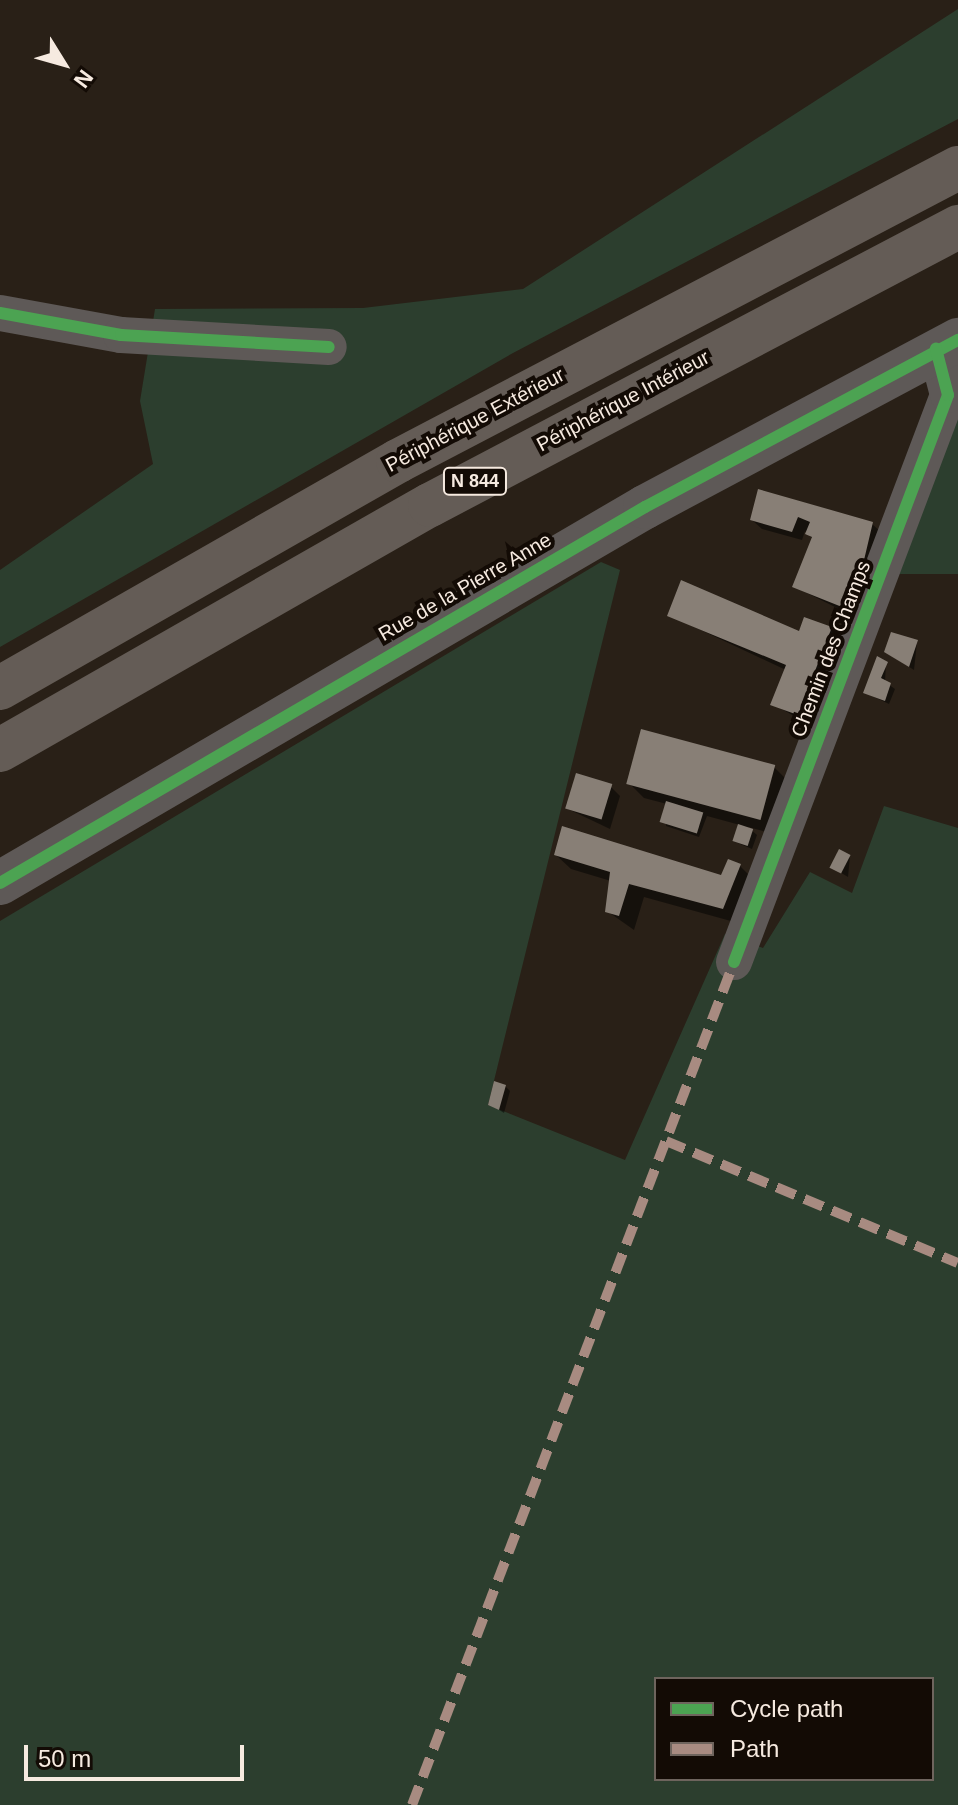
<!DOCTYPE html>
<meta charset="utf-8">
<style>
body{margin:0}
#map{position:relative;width:958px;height:1805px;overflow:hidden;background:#292017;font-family:Helvetica,sans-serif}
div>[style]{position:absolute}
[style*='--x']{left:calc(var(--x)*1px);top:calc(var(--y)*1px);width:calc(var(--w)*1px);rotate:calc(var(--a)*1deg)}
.green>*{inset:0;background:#2c3e2e}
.shadow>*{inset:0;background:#0007}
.building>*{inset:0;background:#887f76;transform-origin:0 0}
.minor>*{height:36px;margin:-18px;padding:0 18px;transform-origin:18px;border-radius:18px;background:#5e5957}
.tertiary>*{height:44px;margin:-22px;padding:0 22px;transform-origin:22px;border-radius:22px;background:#5e5957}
.trunk>*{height:44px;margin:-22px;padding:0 22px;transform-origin:22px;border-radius:22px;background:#645c56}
.quiet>*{height:10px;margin-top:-5px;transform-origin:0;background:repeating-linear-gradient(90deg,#a88b81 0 20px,transparent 0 30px)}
.cycleway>*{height:12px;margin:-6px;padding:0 6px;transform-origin:6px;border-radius:6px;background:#4ca352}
span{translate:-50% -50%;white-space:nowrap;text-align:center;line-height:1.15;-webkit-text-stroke:8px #130b05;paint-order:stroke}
.shield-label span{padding:2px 6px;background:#130b05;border:2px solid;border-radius:6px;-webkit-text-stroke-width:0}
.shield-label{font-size:18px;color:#f6eae0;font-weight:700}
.street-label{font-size:20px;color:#f6eae0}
.legend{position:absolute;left:654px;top:1677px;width:280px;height:104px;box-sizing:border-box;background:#130b05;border:2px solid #6e645d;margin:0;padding:10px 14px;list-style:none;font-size:24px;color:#f6eae0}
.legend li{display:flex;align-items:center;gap:16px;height:40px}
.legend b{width:40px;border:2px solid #6e645d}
.north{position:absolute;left:24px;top:24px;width:80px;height:80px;-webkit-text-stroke:6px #130b05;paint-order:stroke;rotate:127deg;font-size:22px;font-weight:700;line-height:32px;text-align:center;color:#f6eae0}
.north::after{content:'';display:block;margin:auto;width:28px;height:36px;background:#f6eae0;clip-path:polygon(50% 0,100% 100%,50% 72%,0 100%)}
.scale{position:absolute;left:24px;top:1745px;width:220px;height:36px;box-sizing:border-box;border:4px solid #f6eae0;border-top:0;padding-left:10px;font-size:24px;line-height:28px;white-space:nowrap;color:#f6eae0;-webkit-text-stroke:6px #130b05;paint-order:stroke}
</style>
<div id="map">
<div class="green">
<div style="clip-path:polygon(958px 9px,958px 119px,513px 353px,0 647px,0 570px,153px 464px,140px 401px,155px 309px,363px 308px,523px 289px)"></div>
<div style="clip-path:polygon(958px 411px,958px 574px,899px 574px)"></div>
<div style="clip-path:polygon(evenodd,601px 562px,620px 570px,488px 1105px,625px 1160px,725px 934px,763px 948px,810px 872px,852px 893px,884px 806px,958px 828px,958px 1805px,0 1805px,0 921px,601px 562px,656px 1679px,932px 1679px,932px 1779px,656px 1779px,656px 1679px)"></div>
</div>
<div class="shadow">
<div style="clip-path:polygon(759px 491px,872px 524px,882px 533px,851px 615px,795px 587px,813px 539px,805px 531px,802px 540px,762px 529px,752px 520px)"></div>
<div style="clip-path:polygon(669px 615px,800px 634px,805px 620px,831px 629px,841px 639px,808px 724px,773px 704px,786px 670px)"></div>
<div style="clip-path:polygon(917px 642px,914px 670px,886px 652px)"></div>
<div style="clip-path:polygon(886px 663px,885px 682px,895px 689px,889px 704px,866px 693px)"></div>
<div style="clip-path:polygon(774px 767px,789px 782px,771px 833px,748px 827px,757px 835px,752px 849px,733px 841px,740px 825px,707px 816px,699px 837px,666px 826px,667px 804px,644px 798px,629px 783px)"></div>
<div style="clip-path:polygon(610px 786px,620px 796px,610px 829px,568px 809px)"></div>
<div style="clip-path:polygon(556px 855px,722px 878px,740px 866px,755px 881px,738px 923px,644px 897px,634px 930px,607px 911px,611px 881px,571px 869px)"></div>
<div style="clip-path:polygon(850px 856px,848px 877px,833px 868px)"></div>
<div style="clip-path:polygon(505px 1086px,510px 1091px,504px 1113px,490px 1104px)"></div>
</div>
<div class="building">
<div style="clip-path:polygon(758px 489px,873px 522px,852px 611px,792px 587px,812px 537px,805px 534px,810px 522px,798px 517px,792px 532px,750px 520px)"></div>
<div style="clip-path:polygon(681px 580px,799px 631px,804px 617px,832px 627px,798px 715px,770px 705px,786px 665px,667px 616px)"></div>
<div style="clip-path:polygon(891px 632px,918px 640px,909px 667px,884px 652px)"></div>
<div style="clip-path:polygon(877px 656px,888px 662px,881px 678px,891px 683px,885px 701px,863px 693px)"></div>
<div style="left:641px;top:729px;width:139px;height:57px;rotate:15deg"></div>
<div style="left:576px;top:773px;width:38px;height:37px;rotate:17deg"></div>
<div style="left:666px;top:801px;width:39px;height:22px;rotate:17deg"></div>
<div style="left:738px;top:824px;width:16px;height:18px;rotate:18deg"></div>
<div style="clip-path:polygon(562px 826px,721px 875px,728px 859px,741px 864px,723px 909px,629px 884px,619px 916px,605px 912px,610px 872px,554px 855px)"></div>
<div style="left:839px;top:849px;width:13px;height:21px;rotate:27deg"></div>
<div style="clip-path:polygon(494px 1081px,506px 1085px,499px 1110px,488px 1105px)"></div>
</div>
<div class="minor">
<div style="--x:0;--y:313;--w:123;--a:10.3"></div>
<div style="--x:121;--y:335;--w:208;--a:3.3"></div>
<div style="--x:734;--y:962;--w:606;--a:-69.32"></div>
<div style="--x:948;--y:395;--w:48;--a:-104.6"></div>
</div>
<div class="tertiary">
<div style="--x:0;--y:883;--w:747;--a:-30.24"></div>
<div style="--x:645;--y:507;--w:355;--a:-28.1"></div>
</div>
<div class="trunk">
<div style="--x:0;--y:688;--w:458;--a:-29.7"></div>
<div style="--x:398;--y:461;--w:632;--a:-27.62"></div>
<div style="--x:0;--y:750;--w:495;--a:-29.7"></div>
<div style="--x:430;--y:505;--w:597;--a:-27.77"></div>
</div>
<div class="quiet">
<div style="--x:666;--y:1141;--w:316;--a:22.7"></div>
<div style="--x:412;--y:1805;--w:902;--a:-69.09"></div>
</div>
<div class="cycleway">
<div style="--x:0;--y:313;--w:123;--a:10.3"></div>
<div style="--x:121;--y:335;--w:208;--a:3.3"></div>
<div style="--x:0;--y:883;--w:747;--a:-30.24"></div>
<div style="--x:645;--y:507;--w:355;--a:-28.1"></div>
<div style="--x:734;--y:962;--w:606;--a:-69.32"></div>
<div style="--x:948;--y:395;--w:48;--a:-104.6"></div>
</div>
<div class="shield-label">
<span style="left:475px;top:481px">N 844</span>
</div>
<div class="street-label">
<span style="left:623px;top:401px;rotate:-28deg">Périphérique Intérieur</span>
<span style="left:475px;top:420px;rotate:-28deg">Périphérique Extérieur</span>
<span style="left:465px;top:587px;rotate:-30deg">Rue de la Pierre Anne</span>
<span style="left:831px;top:649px;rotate:-69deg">Chemin des Champs</span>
</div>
<ul class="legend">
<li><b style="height:10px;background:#4ca352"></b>Cycle path</li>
<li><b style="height:10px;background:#a88b81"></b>Path</li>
</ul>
<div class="north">N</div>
<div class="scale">50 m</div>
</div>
